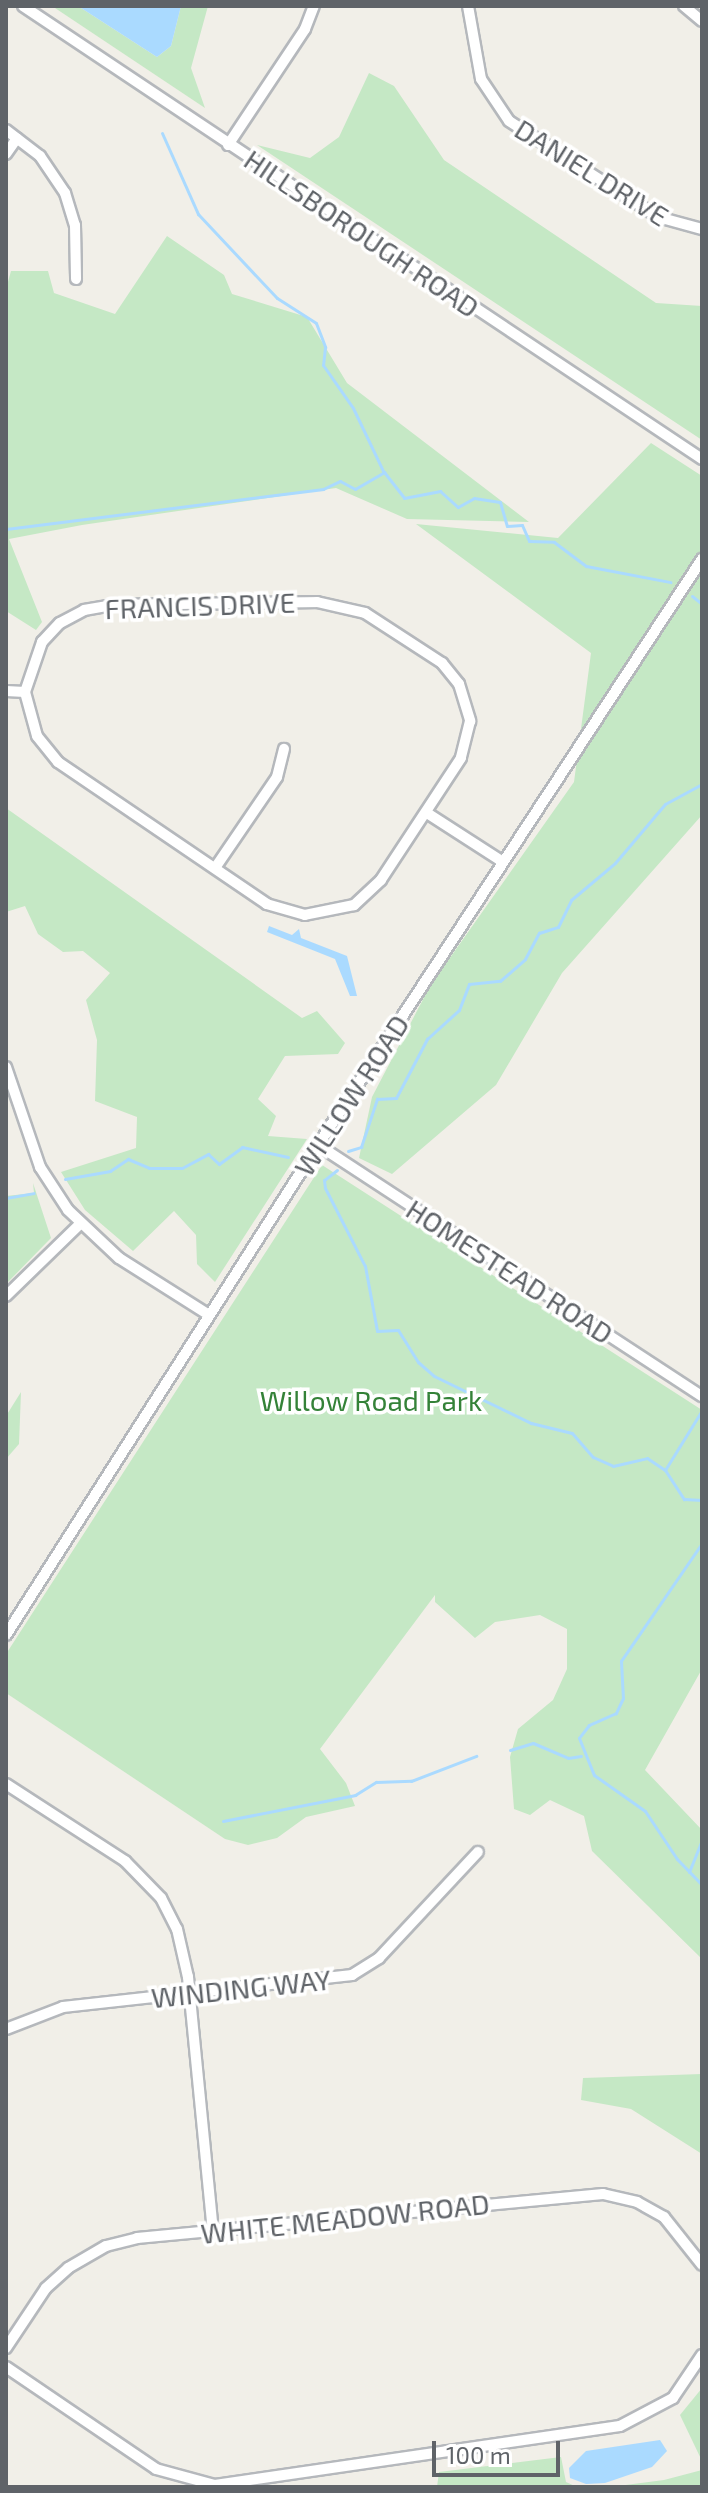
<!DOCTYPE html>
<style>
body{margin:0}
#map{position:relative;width:708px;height:2493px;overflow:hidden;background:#f1efe8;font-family:"Exo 2",sans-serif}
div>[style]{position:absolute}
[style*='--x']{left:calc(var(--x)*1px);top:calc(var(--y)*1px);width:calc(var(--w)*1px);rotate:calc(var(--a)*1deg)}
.green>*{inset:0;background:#c5e8c5}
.water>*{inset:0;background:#aadaff}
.stream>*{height:3px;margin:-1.5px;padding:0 1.5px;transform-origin:1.5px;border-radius:1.5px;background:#aadaff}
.roads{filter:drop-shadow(2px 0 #b5b8bc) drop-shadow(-2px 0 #b5b8bc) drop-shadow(0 2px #b5b8bc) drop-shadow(0 -2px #b5b8bc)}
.minor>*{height:10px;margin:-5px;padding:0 5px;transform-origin:5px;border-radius:5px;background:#fff}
span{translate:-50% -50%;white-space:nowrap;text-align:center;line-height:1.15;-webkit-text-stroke:7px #fff;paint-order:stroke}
.street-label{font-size:28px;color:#5f6368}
.park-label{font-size:28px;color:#348238}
.frame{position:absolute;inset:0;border:8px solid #5f6368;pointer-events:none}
.scale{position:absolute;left:432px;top:2441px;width:128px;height:36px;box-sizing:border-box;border:4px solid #5f6368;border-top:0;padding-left:10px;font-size:24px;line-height:28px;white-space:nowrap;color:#5f6368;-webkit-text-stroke:6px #fff;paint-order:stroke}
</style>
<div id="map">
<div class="green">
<div style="clip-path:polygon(52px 6px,78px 6px,157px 57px,171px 46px,181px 6px,208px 6px,191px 68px,205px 108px)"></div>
<div style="clip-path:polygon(369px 73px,394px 86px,444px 160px,656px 303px,702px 306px,702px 440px,257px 145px,310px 158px,339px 137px)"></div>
<div style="clip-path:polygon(167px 236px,224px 275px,232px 294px,307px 317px,347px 383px,529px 522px,407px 519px,336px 488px,82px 525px,9px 539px,42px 622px,36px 630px,6px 611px,6px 289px,11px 271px,48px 271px,54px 293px,115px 314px)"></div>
<div style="clip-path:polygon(651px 443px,702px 476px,702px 815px,562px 973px,496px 1085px,392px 1174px,359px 1158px,372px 1097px,430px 986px,574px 782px,591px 653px,416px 524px,558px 538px)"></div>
<div style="clip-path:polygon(6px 808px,302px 1018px,317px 1011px,345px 1043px,338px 1054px,285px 1056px,258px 1099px,276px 1116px,268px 1136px,307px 1139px,215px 1282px,197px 1264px,196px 1235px,174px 1211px,133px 1251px,85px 1210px,61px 1172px,136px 1148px,137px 1117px,95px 1101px,97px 1040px,86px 1000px,110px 973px,83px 951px,63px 952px,38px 934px,25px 906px,6px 912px)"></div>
<div style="clip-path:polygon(322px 1165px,702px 1410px,702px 1669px,645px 1770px,702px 1830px,702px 1959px,592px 1851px,584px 1816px,550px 1800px,530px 1815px,514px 1809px,510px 1757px,518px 1729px,553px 1700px,567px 1669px,567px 1629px,540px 1615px,495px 1622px,475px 1638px,435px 1602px,435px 1595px,320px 1749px,346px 1783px,355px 1806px,306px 1817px,277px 1838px,248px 1845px,225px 1839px,6px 1693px,6px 1654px)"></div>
<div style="clip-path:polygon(33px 1183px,51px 1238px,7px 1283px,6px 1196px,34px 1193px)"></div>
<div style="clip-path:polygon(21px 1392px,19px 1444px,6px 1459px,6px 1416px)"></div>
<div style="clip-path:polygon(702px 2074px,702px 2154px,631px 2109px,581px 2100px,583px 2078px)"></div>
<div style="clip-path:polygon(702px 2388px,702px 2461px,680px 2415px)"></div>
<div style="clip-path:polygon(561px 2457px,566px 2482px,577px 2487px,437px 2487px,439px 2472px)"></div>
<div style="clip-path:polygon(702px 2470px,702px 2487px,610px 2487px,664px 2480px)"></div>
</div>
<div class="water">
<div style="clip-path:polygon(78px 6px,181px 6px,171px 46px,157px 57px)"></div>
<div style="clip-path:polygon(269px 926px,292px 935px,299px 929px,301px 938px,347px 956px,357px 996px,350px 996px,335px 959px,267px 932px)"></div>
<div style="clip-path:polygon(660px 2440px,667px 2451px,652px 2467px,605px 2483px,586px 2484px,570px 2478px,569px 2468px,586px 2451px)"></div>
</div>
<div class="stream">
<div style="--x:162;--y:133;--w:89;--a:66"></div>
<div style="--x:198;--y:214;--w:115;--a:46.8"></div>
<div style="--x:277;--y:298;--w:46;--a:32.7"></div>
<div style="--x:316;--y:323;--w:26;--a:69"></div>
<div style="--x:325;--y:347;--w:18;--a:96"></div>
<div style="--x:323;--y:365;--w:52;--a:55.1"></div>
<div style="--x:353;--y:408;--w:70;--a:64.5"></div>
<div style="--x:6;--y:529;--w:320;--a:-7.2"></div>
<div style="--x:323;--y:489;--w:19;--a:-25"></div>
<div style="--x:340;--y:481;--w:17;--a:28"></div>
<div style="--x:355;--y:489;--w:34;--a:-30"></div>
<div style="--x:384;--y:472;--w:33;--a:52"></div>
<div style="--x:404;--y:498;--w:37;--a:-11"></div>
<div style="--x:440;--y:491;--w:24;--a:42"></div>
<div style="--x:458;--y:507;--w:18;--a:-29"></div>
<div style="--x:474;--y:498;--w:26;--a:9"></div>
<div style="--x:500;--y:502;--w:25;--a:74"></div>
<div style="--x:507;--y:526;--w:15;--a:-4"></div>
<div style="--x:522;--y:525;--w:17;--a:66"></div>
<div style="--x:529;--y:541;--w:25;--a:2"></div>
<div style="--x:554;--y:542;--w:40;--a:37"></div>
<div style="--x:586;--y:566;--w:86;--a:10.8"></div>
<div style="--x:692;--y:596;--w:13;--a:39"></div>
<div style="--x:348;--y:1151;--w:14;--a:-17"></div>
<div style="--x:361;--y:1147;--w:51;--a:-71.6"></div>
<div style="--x:377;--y:1099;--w:19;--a:-3"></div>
<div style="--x:396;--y:1098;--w:67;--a:-62.3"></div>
<div style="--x:427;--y:1039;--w:43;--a:-42.2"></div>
<div style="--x:459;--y:1010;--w:28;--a:-69"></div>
<div style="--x:469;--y:984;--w:31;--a:-6"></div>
<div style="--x:500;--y:981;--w:33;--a:-41"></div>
<div style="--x:525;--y:959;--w:30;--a:-62"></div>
<div style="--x:539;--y:933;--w:20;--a:-18"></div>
<div style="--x:558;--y:927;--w:30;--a:-64"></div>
<div style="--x:571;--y:900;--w:57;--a:-40.1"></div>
<div style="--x:615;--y:863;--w:77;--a:-49.7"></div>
<div style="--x:665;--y:804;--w:42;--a:-28.4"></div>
<div style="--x:337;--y:1170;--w:16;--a:142"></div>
<div style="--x:324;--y:1180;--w:8;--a:83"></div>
<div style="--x:325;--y:1188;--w:88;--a:62.9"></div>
<div style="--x:365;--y:1266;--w:66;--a:79.5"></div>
<div style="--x:377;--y:1331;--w:21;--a:-3"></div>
<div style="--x:398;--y:1330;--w:38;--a:58"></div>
<div style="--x:418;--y:1362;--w:21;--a:41"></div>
<div style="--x:434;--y:1376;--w:108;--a:25.9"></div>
<div style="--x:531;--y:1423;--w:42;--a:13.7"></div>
<div style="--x:572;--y:1433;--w:32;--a:49"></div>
<div style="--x:593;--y:1457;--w:22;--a:24"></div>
<div style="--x:613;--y:1466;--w:35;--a:-13"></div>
<div style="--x:647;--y:1458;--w:22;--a:34"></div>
<div style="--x:665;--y:1470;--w:35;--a:57"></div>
<div style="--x:684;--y:1499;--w:18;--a:3"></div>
<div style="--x:65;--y:1179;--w:46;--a:-10.1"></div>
<div style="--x:110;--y:1171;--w:22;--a:-34"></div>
<div style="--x:128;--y:1159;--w:23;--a:23"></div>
<div style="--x:149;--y:1168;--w:33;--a:0"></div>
<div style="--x:182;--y:1168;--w:30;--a:-28"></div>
<div style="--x:208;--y:1154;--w:15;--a:42"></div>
<div style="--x:219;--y:1164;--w:29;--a:-36"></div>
<div style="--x:242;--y:1147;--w:47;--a:12.3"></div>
<div style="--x:6;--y:1198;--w:28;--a:-10"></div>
<div style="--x:665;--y:1470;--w:70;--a:-58.3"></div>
<div style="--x:702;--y:1543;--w:143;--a:124.5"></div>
<div style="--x:621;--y:1661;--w:37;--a:87"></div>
<div style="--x:623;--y:1698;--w:17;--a:115"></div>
<div style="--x:616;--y:1713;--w:30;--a:156"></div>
<div style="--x:589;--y:1725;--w:16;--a:128"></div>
<div style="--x:579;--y:1738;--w:40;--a:68"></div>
<div style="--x:594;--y:1775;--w:62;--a:35.2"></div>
<div style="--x:645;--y:1811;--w:58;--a:56.3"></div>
<div style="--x:677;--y:1859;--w:36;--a:46"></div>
<div style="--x:510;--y:1750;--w:24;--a:-17"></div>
<div style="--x:533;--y:1743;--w:38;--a:23"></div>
<div style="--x:568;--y:1758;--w:13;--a:-9"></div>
<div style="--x:223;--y:1821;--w:135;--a:-11.1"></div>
<div style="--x:355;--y:1795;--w:25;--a:-32"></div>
<div style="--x:376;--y:1782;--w:35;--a:-2"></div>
<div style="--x:411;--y:1781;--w:70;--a:-21"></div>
<div style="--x:689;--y:1872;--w:35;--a:-68"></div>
</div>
<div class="roads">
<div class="minor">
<div style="--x:23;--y:6;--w:816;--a:33.71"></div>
<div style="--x:468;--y:6;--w:74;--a:79.9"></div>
<div style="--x:481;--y:79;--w:50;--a:56.3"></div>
<div style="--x:509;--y:121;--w:177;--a:32.8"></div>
<div style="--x:658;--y:217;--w:46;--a:15.3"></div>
<div style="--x:684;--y:6;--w:23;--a:40"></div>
<div style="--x:6;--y:130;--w:43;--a:37.4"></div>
<div style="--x:40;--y:156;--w:45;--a:56"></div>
<div style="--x:65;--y:193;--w:34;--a:73"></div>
<div style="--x:75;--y:225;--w:54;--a:88.9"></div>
<div style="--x:228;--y:145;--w:139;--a:-56.4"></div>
<div style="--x:305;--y:29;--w:25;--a:-69"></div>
<div style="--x:6;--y:154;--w:19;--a:-55"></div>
<div style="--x:317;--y:602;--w:49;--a:12.9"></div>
<div style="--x:365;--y:613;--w:92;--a:33"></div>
<div style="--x:442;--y:663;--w:27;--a:51"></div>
<div style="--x:459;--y:684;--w:39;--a:73"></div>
<div style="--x:470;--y:721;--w:38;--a:104"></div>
<div style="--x:461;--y:758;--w:146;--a:123.3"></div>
<div style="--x:381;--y:880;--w:37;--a:137"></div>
<div style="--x:354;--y:905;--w:50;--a:168.5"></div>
<div style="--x:305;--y:915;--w:40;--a:-164"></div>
<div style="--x:267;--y:904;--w:253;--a:-145.8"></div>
<div style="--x:58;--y:762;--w:33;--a:-129"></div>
<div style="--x:37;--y:736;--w:46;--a:-105.3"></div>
<div style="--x:25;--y:692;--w:53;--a:-71.2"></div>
<div style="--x:42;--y:642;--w:26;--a:-47"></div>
<div style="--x:60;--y:623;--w:27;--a:-28"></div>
<div style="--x:84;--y:610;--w:27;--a:-10"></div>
<div style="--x:111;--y:605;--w:206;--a:-0.8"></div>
<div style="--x:6;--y:691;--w:19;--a:3"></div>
<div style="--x:427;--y:813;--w:90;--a:32.8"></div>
<div style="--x:215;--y:868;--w:110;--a:-55.7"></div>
<div style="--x:277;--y:777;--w:29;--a:-76"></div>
<div style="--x:6;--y:1067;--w:106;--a:71.2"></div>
<div style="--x:40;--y:1167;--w:51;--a:56.9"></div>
<div style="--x:68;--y:1210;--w:70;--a:43.3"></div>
<div style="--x:119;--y:1258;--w:107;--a:32.3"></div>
<div style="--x:318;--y:1145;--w:459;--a:33.2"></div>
<div style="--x:6;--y:1296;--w:103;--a:-44.2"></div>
<div style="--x:6;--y:1635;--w:581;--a:-57.51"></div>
<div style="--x:318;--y:1145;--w:701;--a:-56.76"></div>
<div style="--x:6;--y:1784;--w:142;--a:32.9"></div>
<div style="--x:125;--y:1861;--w:52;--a:45.8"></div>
<div style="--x:161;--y:1898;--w:35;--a:63"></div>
<div style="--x:177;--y:1929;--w:49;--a:77.1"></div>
<div style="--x:188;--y:1977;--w:254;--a:84.4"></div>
<div style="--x:6;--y:2029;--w:61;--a:-21.1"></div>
<div style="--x:63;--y:2007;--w:291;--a:-6.3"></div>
<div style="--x:352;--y:1975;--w:32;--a:-32"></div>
<div style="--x:379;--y:1958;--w:145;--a:-47"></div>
<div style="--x:6;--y:2348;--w:72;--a:-56.3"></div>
<div style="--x:46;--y:2288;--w:30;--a:-42"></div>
<div style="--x:68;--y:2268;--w:44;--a:-30.1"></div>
<div style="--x:106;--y:2246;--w:32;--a:-14"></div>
<div style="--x:137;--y:2238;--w:468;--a:-5.4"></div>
<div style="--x:603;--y:2194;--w:35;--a:13"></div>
<div style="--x:637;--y:2202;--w:31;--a:29"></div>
<div style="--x:664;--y:2217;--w:61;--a:51.6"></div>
<div style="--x:6;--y:2367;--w:181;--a:34.2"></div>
<div style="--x:156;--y:2469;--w:61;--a:15.2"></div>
<div style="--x:215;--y:2485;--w:409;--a:-8.3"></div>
<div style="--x:620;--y:2426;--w:60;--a:-27.8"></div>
<div style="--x:673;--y:2398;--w:52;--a:-56"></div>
</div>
</div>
<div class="street-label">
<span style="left:592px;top:172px;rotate:32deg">DANIEL DRIVE</span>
<span style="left:362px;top:233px;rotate:34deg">HILLSBOROUGH ROAD</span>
<span style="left:200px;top:605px;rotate:-2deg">FRANCIS DRIVE</span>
<span style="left:351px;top:1095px;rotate:-57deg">WILLOW ROAD</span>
<span style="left:510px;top:1271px;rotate:33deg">HOMESTEAD ROAD</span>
<span style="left:241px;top:1988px;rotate:-6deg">WINDING WAY</span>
<span style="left:345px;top:2218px;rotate:-6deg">WHITE MEADOW ROAD</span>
</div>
<div class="park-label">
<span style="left:371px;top:1400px">Willow Road Park</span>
</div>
<div class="frame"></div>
<div class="scale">100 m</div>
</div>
